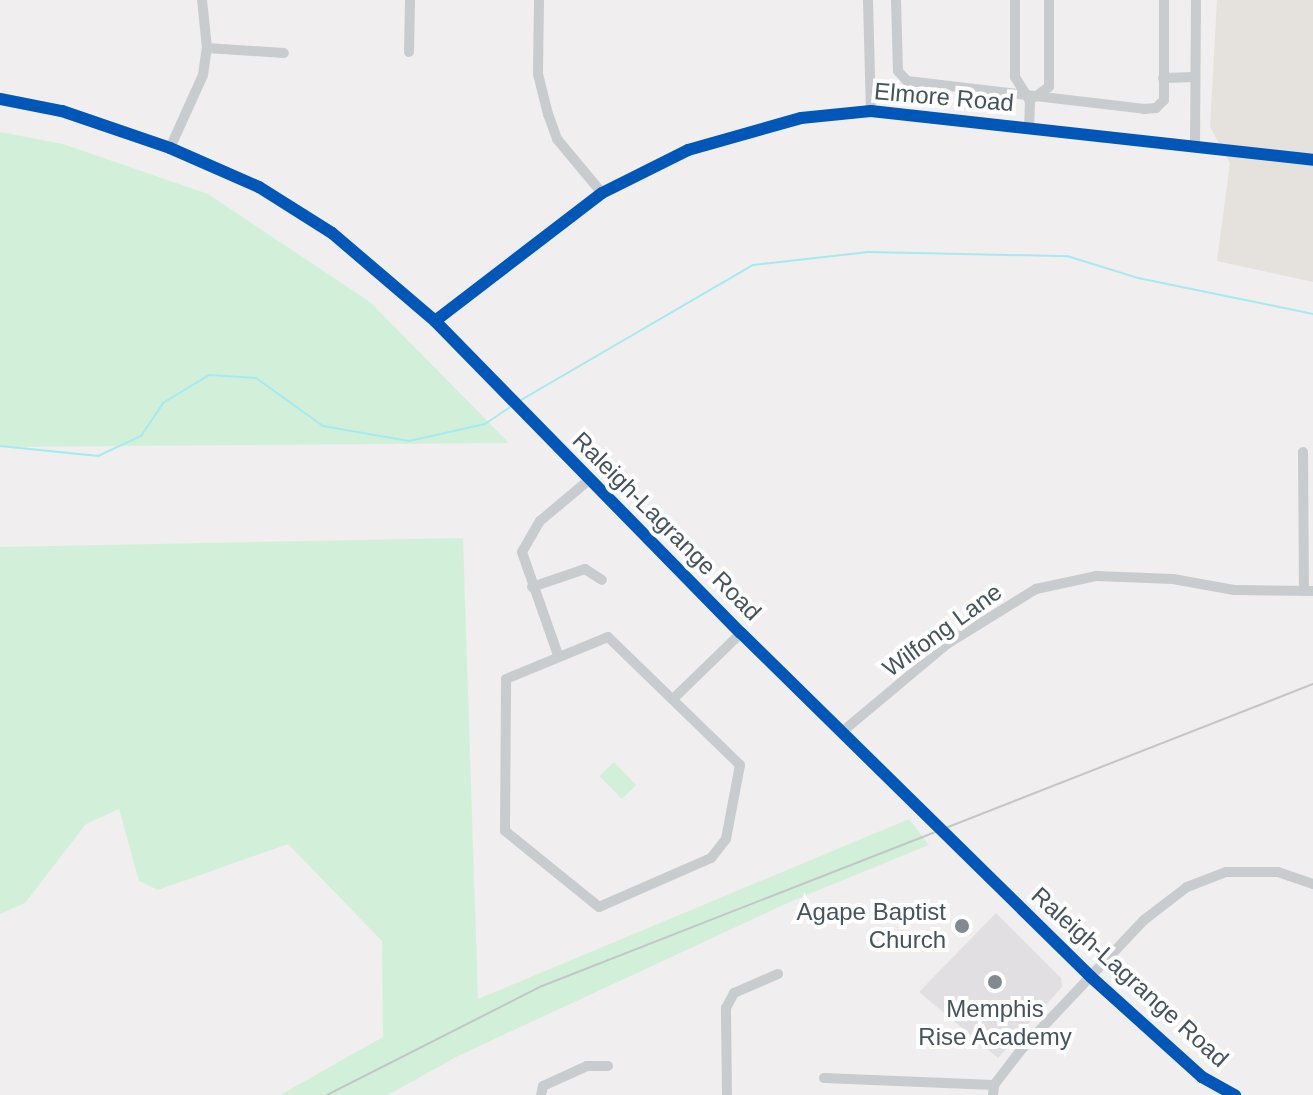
<!DOCTYPE html>
<style>
body{margin:0}
#map{position:relative;width:1313px;height:1095px;overflow:hidden;background:#f0eeef;font-family:Helvetica,sans-serif}
div>[style]{position:absolute}
[style*='--x']{left:calc(var(--x)*1px);top:calc(var(--y)*1px);width:calc(var(--w)*1px);rotate:calc(var(--a)*1deg)}
.commercial>*{inset:0;background:#e5e1dc}
.education>*{inset:0;background:#e1dfe1}
.green>*{inset:0;background:#d2f0d9;transform-origin:0 0}
.stream>*{height:2px;margin:-1px;padding:0 1px;transform-origin:1px;border-radius:1px;background:#a4eaf0}
.minor>*{height:10px;margin:-5px;padding:0 5px;transform-origin:5px;border-radius:5px;background:#c8ccce}
.major>*{height:12px;margin:-6px;padding:0 6px;transform-origin:6px;border-radius:6px;background:#c5c9cc}
.rail>*{height:2px;margin:-1px;padding:0 1px;transform-origin:1px;border-radius:1px;background:#c3c6c8}
.cycleway>*{height:12px;margin:-6px;padding:0 6px;transform-origin:6px;border-radius:6px;background:#0057b8}
.dots>*{width:22px;height:22px;translate:-50% -50%;box-sizing:border-box;border:4px solid #fff;border-radius:50%}
span{translate:-50% -50%;white-space:nowrap;text-align:center;line-height:1.15;-webkit-text-stroke:8px #fff;paint-order:stroke}
.street-label{font-size:24px;color:#45545c}
.poi-label{font-size:24px;color:#45545c}
.right{translate:-100% -50%;text-align:right}
</style>
<div id="map">
<div class="commercial">
<div style="clip-path:polygon(1217px 0,1313px 0,1313px 282px,1217px 261px,1230px 163px,1210px 127px)"></div>
</div>
<div class="education">
<div style="clip-path:polygon(996px 913px,1061px 978px,1062px 987px,998px 1058px,919px 992px)"></div>
</div>
<div class="green">
<div style="clip-path:polygon(0 132px,63px 144px,208px 194px,370px 302px,509px 443px,0 447px)"></div>
<div style="clip-path:polygon(463px 538px,478px 999px,909px 819px,929px 845px,792px 901px,458px 1056px,388px 1095px,280px 1095px,383px 1037px,382px 941px,288px 844px,158px 890px,139px 881px,119px 809px,86px 824px,25px 903px,0 914px,0 547px)"></div>
<div style="left:614px;top:762px;width:32px;height:20px;rotate:46deg"></div>
</div>
<div class="stream">
<div style="--x:521;--y:400;--w:268;--a:-30.2"></div>
<div style="--x:753;--y:265;--w:116;--a:-6.4"></div>
<div style="--x:868;--y:252;--w:199;--a:1.2"></div>
<div style="--x:1067;--y:256;--w:74;--a:17.2"></div>
<div style="--x:1138;--y:278;--w:179;--a:11.6"></div>
<div style="--x:0;--y:446;--w:99;--a:5.8"></div>
<div style="--x:98;--y:456;--w:47;--a:-24.9"></div>
<div style="--x:141;--y:436;--w:40;--a:-56"></div>
<div style="--x:163;--y:403;--w:54;--a:-31.3"></div>
<div style="--x:209;--y:375;--w:47;--a:3.7"></div>
<div style="--x:256;--y:378;--w:82;--a:35.6"></div>
<div style="--x:323;--y:426;--w:87;--a:9.9"></div>
<div style="--x:409;--y:441;--w:78;--a:-12.6"></div>
<div style="--x:485;--y:424;--w:32;--a:-34"></div>
</div>
<div class="minor">
<div style="--x:539;--y:0;--w:74;--a:90.8"></div>
<div style="--x:538;--y:74;--w:41;--a:76"></div>
<div style="--x:548;--y:114;--w:27;--a:70"></div>
<div style="--x:557;--y:139;--w:70;--a:50.2"></div>
<div style="--x:868;--y:0;--w:111;--a:88.5"></div>
<div style="--x:896;--y:0;--w:71;--a:88.4"></div>
<div style="--x:898;--y:71;--w:13;--a:48"></div>
<div style="--x:907;--y:81;--w:239;--a:6.7"></div>
<div style="--x:1144;--y:109;--w:12;--a:-5"></div>
<div style="--x:1156;--y:108;--w:11;--a:-45"></div>
<div style="--x:1164;--y:100;--w:100;--a:-90"></div>
<div style="--x:1015;--y:0;--w:77;--a:90"></div>
<div style="--x:1015;--y:77;--w:28;--a:58"></div>
<div style="--x:1030;--y:101;--w:25;--a:92"></div>
<div style="--x:207;--y:48;--w:77;--a:3.7"></div>
<div style="--x:409;--y:52;--w:52;--a:-88.9"></div>
<div style="--x:1163;--y:78;--w:32;--a:-2"></div>
<div style="--x:1035;--y:97;--w:17;--a:-36"></div>
<div style="--x:1049;--y:87;--w:87;--a:-90"></div>
<div style="--x:1195;--y:145;--w:145;--a:-89.6"></div>
<div style="--x:170;--y:148;--w:80;--a:-65.7"></div>
<div style="--x:203;--y:75;--w:27;--a:-82"></div>
<div style="--x:207;--y:48;--w:48;--a:-95.9"></div>
<div style="--x:435;--y:321;--w:210;--a:-37.5"></div>
<div style="--x:602;--y:193;--w:96;--a:-26.6"></div>
<div style="--x:688;--y:150;--w:117;--a:-15.8"></div>
<div style="--x:801;--y:118;--w:70;--a:-5.7"></div>
<div style="--x:871;--y:111;--w:445;--a:6.3"></div>
<div style="--x:1303;--y:452;--w:139;--a:89.6"></div>
<div style="--x:532;--y:587;--w:56;--a:-18.8"></div>
<div style="--x:585;--y:569;--w:20;--a:33"></div>
<div style="--x:608;--y:637;--w:184;--a:44.1"></div>
<div style="--x:740;--y:765;--w:75;--a:100.7"></div>
<div style="--x:726;--y:839;--w:24;--a:128"></div>
<div style="--x:711;--y:858;--w:122;--a:156.4"></div>
<div style="--x:599;--y:907;--w:121;--a:-141"></div>
<div style="--x:505;--y:831;--w:152;--a:-89.6"></div>
<div style="--x:506;--y:679;--w:110;--a:-22.4"></div>
<div style="--x:558;--y:655;--w:109;--a:-109.3"></div>
<div style="--x:522;--y:552;--w:36;--a:-60"></div>
<div style="--x:540;--y:521;--w:64;--a:-39.9"></div>
<div style="--x:674;--y:698;--w:93;--a:-44.1"></div>
<div style="--x:843;--y:731;--w:136;--a:-39.9"></div>
<div style="--x:947;--y:644;--w:105;--a:-31.7"></div>
<div style="--x:1036;--y:589;--w:61;--a:-12.2"></div>
<div style="--x:1096;--y:576;--w:77;--a:2.2"></div>
<div style="--x:1173;--y:579;--w:62;--a:10.2"></div>
<div style="--x:1234;--y:590;--w:79;--a:0.7"></div>
<div style="--x:824;--y:1078;--w:170;--a:2.4"></div>
<div style="--x:541;--y:1095;--w:9;--a:-77"></div>
<div style="--x:543;--y:1086;--w:48;--a:-24.4"></div>
<div style="--x:587;--y:1066;--w:21;--a:0"></div>
<div style="--x:727;--y:1095;--w:87;--a:-90.7"></div>
<div style="--x:726;--y:1008;--w:17;--a:-62"></div>
<div style="--x:734;--y:993;--w:48;--a:-23.4"></div>
<div style="--x:993;--y:1095;--w:10;--a:-84"></div>
<div style="--x:994;--y:1085;--w:44;--a:-52.4"></div>
<div style="--x:1021;--y:1050;--w:179;--a:-46.6"></div>
<div style="--x:1144;--y:920;--w:54;--a:-37.5"></div>
<div style="--x:1187;--y:887;--w:42;--a:-21"></div>
<div style="--x:1226;--y:872;--w:52;--a:0"></div>
<div style="--x:1278;--y:872;--w:37;--a:19"></div>
</div>
<div class="major">
<div style="--x:0;--y:99;--w:63;--a:11"></div>
<div style="--x:62;--y:111;--w:114;--a:18.9"></div>
<div style="--x:170;--y:148;--w:97;--a:23.7"></div>
<div style="--x:259;--y:187;--w:86;--a:32.2"></div>
<div style="--x:332;--y:233;--w:135;--a:40.5"></div>
<div style="--x:435;--y:321;--w:437;--a:45.6"></div>
<div style="--x:741;--y:633;--w:491;--a:44.5"></div>
<div style="--x:1091;--y:977;--w:149;--a:42"></div>
<div style="--x:1202;--y:1077;--w:38;--a:29"></div>
</div>
<div class="rail">
<div style="--x:327;--y:1095;--w:241;--a:-26.9"></div>
<div style="--x:542;--y:986;--w:828;--a:-21.39"></div>
</div>
<div class="cycleway">
<div style="--x:0;--y:99;--w:63;--a:11"></div>
<div style="--x:62;--y:111;--w:114;--a:18.9"></div>
<div style="--x:170;--y:148;--w:97;--a:23.7"></div>
<div style="--x:259;--y:187;--w:86;--a:32.2"></div>
<div style="--x:332;--y:233;--w:135;--a:40.5"></div>
<div style="--x:435;--y:321;--w:437;--a:45.6"></div>
<div style="--x:741;--y:633;--w:491;--a:44.5"></div>
<div style="--x:1091;--y:977;--w:149;--a:42"></div>
<div style="--x:1202;--y:1077;--w:38;--a:29"></div>
<div style="--x:435;--y:321;--w:210;--a:-37.5"></div>
<div style="--x:602;--y:193;--w:96;--a:-26.6"></div>
<div style="--x:688;--y:150;--w:117;--a:-15.8"></div>
<div style="--x:801;--y:118;--w:70;--a:-5.7"></div>
<div style="--x:871;--y:111;--w:445;--a:6.3"></div>
</div>
<div class="dots">
<div style="left:962px;top:926px;background:#818a8f"></div>
<div style="left:995px;top:982px;background:#818a8f"></div>
</div>
<div class="street-label">
<span style="left:944px;top:97px;rotate:5deg">Elmore Road</span>
<span style="left:667px;top:526px;rotate:45deg">Raleigh-Lagrange Road</span>
<span style="left:942px;top:630px;rotate:-36deg">Wilfong Lane</span>
<span style="left:1130px;top:977px;rotate:42deg">Raleigh-Lagrange Road</span>
</div>
<div class="poi-label">
<span class="right" style="left:946px;top:926px">Agape Baptist<br>Church</span>
<span style="left:995px;top:1023px">Memphis<br>Rise Academy</span>
</div>
</div>
